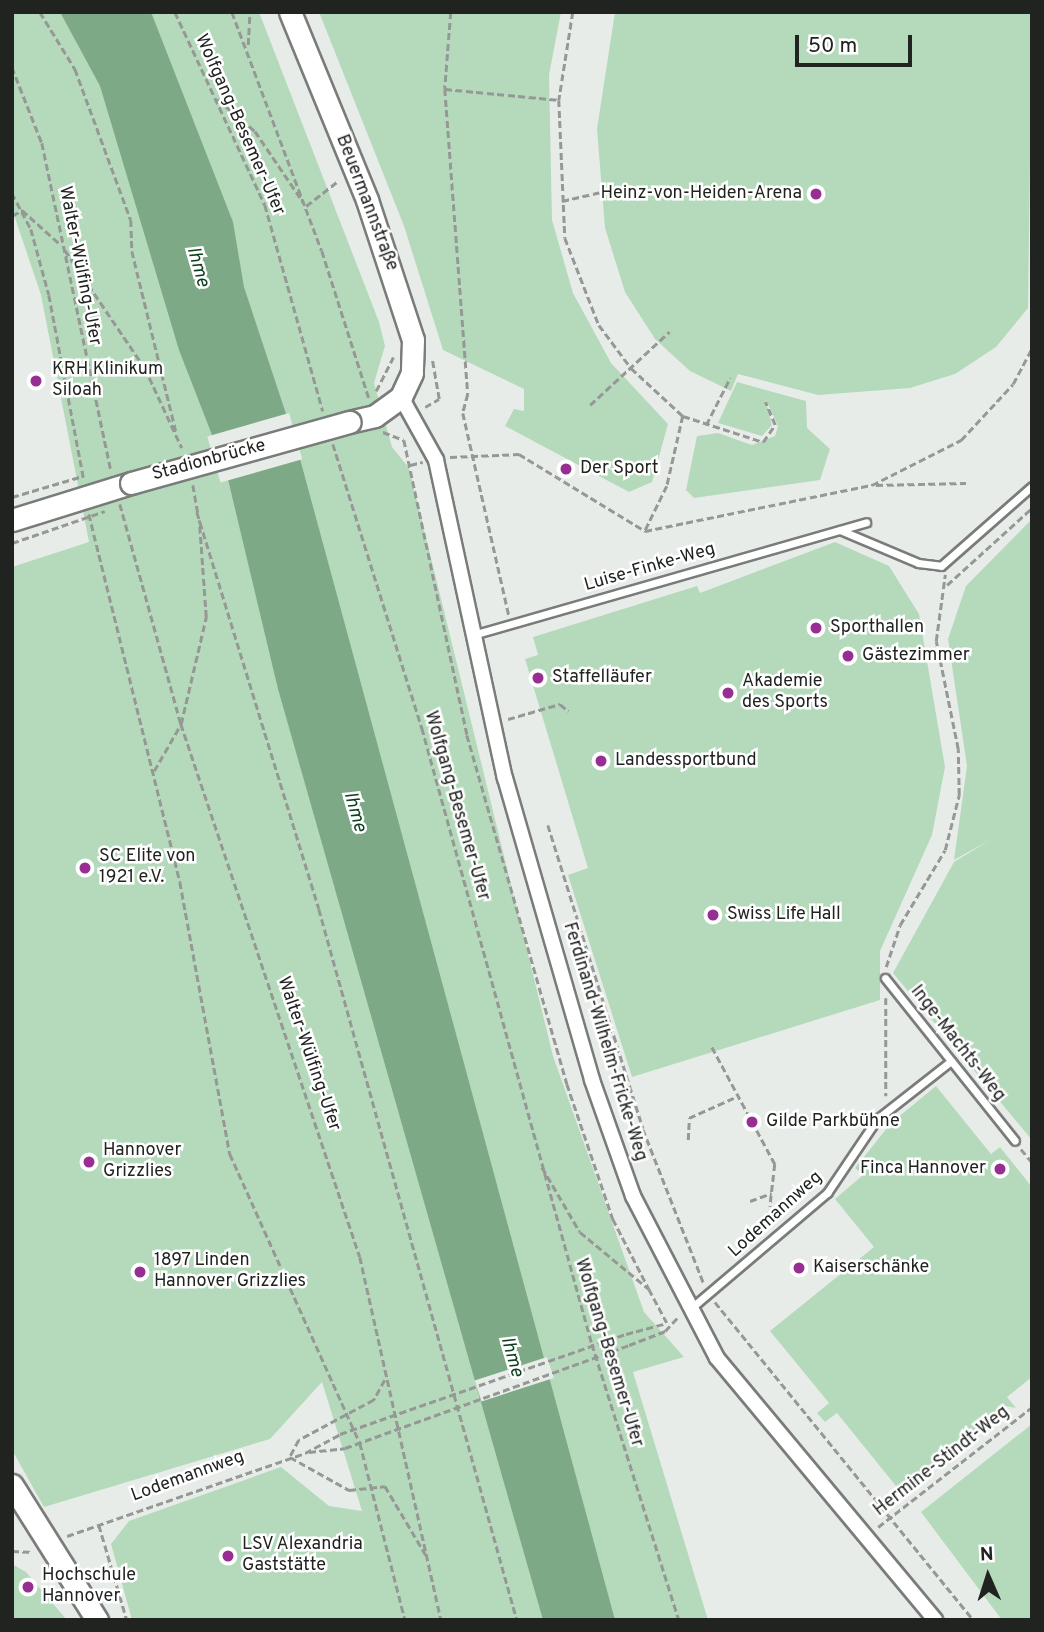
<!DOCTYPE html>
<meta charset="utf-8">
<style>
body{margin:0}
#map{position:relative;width:1044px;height:1632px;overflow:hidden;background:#e8ece9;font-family:Overpass,sans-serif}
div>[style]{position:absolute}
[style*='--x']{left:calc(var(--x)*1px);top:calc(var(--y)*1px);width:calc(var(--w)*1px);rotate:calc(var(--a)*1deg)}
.green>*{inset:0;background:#b5dabb}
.water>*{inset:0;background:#7ea986}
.pier>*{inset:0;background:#e8ece9;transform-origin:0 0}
.path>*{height:2.5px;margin-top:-1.25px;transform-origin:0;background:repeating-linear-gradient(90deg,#959895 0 7px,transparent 0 10.5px)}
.roads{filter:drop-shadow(2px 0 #797c79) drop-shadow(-2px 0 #797c79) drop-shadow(0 2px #797c79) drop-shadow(0 -2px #797c79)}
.lane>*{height:7px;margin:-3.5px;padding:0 3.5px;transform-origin:3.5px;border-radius:3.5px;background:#fff}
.street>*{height:14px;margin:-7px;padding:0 7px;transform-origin:7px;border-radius:7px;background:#fff}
.secondary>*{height:21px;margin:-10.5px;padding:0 10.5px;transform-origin:10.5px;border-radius:10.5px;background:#fff}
.path-bridge>*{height:2.5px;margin-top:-1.25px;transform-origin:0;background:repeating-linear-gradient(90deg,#959895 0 7px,transparent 0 10.5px)}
.bridges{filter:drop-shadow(2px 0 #797c79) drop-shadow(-2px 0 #797c79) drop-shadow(0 2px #797c79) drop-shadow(0 -2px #797c79)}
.secondary-bridge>*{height:21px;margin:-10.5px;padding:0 10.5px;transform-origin:10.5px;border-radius:10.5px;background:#fff}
.dots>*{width:19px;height:19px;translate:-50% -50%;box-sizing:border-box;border:4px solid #fff;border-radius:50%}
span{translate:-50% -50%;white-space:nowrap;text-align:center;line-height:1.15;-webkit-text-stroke:5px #fff;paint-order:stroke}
.street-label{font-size:18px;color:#212321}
.poi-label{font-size:18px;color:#212321}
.right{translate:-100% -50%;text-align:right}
.left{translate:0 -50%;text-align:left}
.water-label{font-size:19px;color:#0b3e1c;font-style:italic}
.frame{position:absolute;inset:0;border:14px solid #212321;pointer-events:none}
.north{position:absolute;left:953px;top:1541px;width:70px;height:70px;-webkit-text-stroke:5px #fff;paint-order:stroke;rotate:357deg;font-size:19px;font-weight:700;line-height:28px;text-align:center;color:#212321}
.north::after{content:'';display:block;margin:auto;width:24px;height:32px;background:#212321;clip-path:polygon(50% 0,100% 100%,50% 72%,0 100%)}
.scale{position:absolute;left:795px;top:35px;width:117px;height:32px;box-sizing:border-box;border:4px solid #212321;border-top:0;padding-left:9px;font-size:21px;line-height:24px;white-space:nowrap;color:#212321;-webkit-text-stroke:5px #fff;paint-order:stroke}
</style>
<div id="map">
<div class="green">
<div style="clip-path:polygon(12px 12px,259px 12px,379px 322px,385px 346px,374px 383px,392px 447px,409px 468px,553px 1056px,644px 1312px,684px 1357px,633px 1372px,708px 1620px,132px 1620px,111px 1544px,129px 1521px,281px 1467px,329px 1506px,362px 1511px,322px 1382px,270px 1439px,44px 1507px,12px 1450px,12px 567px,89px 542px,41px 295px,12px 209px)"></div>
<div style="clip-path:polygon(319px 12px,561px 12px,549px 75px,552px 220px,573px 293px,611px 363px,668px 424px,652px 482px,629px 492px,505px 426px,514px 409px,524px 411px,524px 389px,443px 350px,404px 226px)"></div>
<div style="clip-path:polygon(615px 12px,1032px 12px,1028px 308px,996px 347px,955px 374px,910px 388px,818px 395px,738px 374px,731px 391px,690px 371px,655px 339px,625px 292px,605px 228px,597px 129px)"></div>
<div style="clip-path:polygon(737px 382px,806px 401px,807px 428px,830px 449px,820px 480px,694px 498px,686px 490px,697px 436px,718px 433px,752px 445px,775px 436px,778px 426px,765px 398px,772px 425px,762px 436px,718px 423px)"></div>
<div style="clip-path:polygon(1032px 519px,1032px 1140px,893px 973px,954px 862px,990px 840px,954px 860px,967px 766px,948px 639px,966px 586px)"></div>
<div style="clip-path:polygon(835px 542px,889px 566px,919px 614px,945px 767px,932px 835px,880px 951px,880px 1000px,632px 1077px,568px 875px,588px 868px,525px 659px,538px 655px,533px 637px,697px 586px,700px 593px)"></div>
<div style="clip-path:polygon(936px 1086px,991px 1154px,1000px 1147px,1032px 1187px,1032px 1377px,1007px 1397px,1016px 1408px,1006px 1406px,900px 1491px,837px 1413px,825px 1422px,817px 1413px,829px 1403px,770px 1331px,874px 1247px,835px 1199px,863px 1175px,855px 1168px,891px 1123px)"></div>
<div style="clip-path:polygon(1032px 1424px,1032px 1620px,1002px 1620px,921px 1512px)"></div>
<div style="clip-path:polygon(12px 1564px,26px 1572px,67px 1620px,12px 1620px)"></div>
</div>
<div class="water">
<div style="clip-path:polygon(60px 12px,151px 12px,233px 222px,244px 287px,296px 444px,615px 1620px,543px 1620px,278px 689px,226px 471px,179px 350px,100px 86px)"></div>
</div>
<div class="pier">
<div style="left:289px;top:413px;width:48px;height:85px;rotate:74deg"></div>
<div style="left:547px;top:1357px;width:22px;height:76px;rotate:72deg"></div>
</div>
<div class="path">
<div style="--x:40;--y:12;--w:67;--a:58.4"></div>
<div style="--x:75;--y:69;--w:161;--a:69.7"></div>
<div style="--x:131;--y:220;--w:31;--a:88"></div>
<div style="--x:132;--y:251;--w:189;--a:76.3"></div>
<div style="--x:175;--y:12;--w:213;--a:65"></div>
<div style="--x:265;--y:205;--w:214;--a:74.3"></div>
<div style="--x:232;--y:12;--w:255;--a:69.4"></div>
<div style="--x:322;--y:251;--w:154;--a:72.3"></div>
<div style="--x:451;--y:12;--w:77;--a:94.5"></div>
<div style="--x:445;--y:89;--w:306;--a:85.7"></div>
<div style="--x:468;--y:394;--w:20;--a:105"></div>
<div style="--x:463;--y:413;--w:207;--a:77.2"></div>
<div style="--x:573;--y:12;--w:89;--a:99"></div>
<div style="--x:559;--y:100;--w:138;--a:87.5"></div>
<div style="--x:565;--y:238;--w:93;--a:68.7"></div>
<div style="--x:599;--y:325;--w:54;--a:53.3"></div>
<div style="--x:631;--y:368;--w:71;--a:42.7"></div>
<div style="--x:683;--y:416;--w:84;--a:18"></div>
<div style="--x:763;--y:442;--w:21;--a:-55"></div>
<div style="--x:775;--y:425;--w:25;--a:-113"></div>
<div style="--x:248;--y:45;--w:33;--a:-87"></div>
<div style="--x:12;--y:67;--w:82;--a:68.5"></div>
<div style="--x:42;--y:143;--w:334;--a:78.1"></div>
<div style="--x:445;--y:89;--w:115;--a:5.5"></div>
<div style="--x:217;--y:99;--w:50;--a:40.1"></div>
<div style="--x:255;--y:131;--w:87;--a:55.8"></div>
<div style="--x:12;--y:193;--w:41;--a:62.2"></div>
<div style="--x:31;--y:229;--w:68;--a:74.7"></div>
<div style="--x:49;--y:295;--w:188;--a:79.3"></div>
<div style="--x:562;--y:201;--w:49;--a:-12.9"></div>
<div style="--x:306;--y:206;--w:41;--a:-38"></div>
<div style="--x:12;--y:216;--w:12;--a:-31"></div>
<div style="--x:22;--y:210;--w:52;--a:41.9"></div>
<div style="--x:65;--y:250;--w:143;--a:55.9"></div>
<div style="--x:145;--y:368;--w:88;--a:65.2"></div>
<div style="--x:376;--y:391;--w:38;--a:-63"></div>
<div style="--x:590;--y:405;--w:108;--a:-42.7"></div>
<div style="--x:425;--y:407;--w:16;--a:-30"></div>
<div style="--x:439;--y:399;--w:41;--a:-99.9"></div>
<div style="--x:683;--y:416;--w:72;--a:102.9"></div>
<div style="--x:667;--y:486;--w:50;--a:116.1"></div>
<div style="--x:645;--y:531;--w:232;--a:-11.5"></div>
<div style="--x:872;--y:485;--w:100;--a:-26.8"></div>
<div style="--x:961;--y:440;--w:76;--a:-47.1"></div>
<div style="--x:1013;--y:384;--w:41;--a:-62.2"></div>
<div style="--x:706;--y:425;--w:53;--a:-62.9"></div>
<div style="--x:383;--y:432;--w:22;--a:21"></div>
<div style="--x:404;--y:440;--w:302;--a:77.9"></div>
<div style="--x:467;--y:735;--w:363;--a:74"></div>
<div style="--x:567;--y:1084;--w:143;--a:71.2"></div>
<div style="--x:613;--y:1219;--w:79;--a:62.8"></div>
<div style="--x:333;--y:444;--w:298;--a:72.6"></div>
<div style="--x:422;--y:728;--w:639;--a:74.57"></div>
<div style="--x:592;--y:1344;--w:289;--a:72.5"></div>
<div style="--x:450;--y:457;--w:69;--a:-2.5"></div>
<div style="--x:519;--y:454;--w:148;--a:31.4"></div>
<div style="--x:410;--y:465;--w:13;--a:-13"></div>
<div style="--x:193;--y:485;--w:28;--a:80"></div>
<div style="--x:876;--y:485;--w:90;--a:-1.3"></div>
<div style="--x:12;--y:497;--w:74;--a:-16.5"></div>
<div style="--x:120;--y:504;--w:228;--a:74.5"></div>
<div style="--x:181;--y:724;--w:562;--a:71.44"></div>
<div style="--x:360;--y:1257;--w:372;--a:77.4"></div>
<div style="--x:197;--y:512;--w:415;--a:72.9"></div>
<div style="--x:319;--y:909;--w:738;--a:74.44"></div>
<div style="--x:89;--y:514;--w:379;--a:76.1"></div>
<div style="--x:180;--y:882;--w:277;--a:79.6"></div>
<div style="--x:230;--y:1154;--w:317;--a:65.8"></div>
<div style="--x:360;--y:1443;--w:183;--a:75.7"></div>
<div style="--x:12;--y:543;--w:98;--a:-19"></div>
<div style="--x:947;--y:585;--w:115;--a:-42.2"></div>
<div style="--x:508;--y:719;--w:54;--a:-16.1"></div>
<div style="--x:560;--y:704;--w:11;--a:41"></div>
<div style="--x:154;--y:771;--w:54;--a:-60.1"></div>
<div style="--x:181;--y:724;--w:110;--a:-76.8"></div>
<div style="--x:206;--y:617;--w:97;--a:-94.1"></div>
<div style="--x:548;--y:825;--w:318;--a:72.6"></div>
<div style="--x:643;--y:1129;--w:167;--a:68.5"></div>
<div style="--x:886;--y:967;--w:44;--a:-71.6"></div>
<div style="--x:900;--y:925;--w:87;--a:-59"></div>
<div style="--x:945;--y:850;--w:57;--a:-75.7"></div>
<div style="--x:959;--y:795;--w:46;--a:-91.2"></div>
<div style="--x:958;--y:749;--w:110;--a:-101.5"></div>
<div style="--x:936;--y:641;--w:67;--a:-82.2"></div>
<div style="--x:886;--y:998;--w:98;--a:90"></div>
<div style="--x:712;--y:1047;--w:133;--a:61.7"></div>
<div style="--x:775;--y:1164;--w:43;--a:96.6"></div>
<div style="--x:688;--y:1140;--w:22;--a:-87"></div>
<div style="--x:689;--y:1118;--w:54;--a:-24.2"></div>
<div style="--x:1021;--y:1149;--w:17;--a:50"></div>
<div style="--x:542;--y:1167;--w:75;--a:59.7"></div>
<div style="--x:580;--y:1232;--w:89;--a:39.6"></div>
<div style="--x:649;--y:1289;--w:38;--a:62"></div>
<div style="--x:750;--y:1201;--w:23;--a:-20"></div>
<div style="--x:715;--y:1302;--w:409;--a:50.9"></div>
<div style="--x:626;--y:1334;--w:42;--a:-15"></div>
<div style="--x:629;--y:1345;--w:39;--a:-21"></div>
<div style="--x:665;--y:1331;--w:19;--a:-47"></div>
<div style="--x:385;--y:1380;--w:23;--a:119"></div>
<div style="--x:374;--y:1400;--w:85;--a:151.9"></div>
<div style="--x:299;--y:1440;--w:19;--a:118"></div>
<div style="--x:290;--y:1457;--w:68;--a:29.2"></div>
<div style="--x:349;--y:1490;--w:36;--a:-6"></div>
<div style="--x:385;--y:1486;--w:80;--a:59.3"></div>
<div style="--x:309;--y:1452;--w:36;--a:-6"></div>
<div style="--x:99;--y:1525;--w:99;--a:73.6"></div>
<div style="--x:878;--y:1527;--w:195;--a:-37.9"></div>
<div style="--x:67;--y:1536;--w:252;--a:-19.2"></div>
<div style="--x:305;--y:1453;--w:40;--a:-28"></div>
<div style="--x:12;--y:1551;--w:21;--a:3"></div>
</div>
<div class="roads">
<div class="lane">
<div style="--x:840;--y:530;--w:85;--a:22.9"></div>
<div style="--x:918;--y:563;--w:23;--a:7"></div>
<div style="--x:941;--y:566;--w:121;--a:-41.3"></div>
<div style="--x:473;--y:635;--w:409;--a:-16"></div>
<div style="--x:885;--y:978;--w:208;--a:51.4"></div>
<div style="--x:690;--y:1309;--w:180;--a:-40.3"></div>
<div style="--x:827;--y:1193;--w:89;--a:-56"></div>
<div style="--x:877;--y:1119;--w:94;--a:-38.1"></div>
</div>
<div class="street">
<div style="--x:401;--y:397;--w:72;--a:60.9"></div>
<div style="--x:436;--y:460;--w:325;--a:77.8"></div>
<div style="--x:505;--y:778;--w:314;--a:73.9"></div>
<div style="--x:592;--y:1080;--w:123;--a:70.5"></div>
<div style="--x:633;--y:1196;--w:182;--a:62.6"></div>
<div style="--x:717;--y:1358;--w:341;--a:50.2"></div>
</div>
<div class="secondary">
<div style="--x:290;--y:12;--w:203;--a:67.7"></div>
<div style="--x:367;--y:200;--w:147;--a:71.8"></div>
<div style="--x:413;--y:340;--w:33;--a:92"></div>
<div style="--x:412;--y:373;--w:26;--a:115"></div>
<div style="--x:401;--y:397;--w:32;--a:144"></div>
<div style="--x:375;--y:416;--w:26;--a:167"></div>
<div style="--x:12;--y:520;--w:125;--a:-17.3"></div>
<div style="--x:12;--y:1485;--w:160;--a:57.8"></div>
</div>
</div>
<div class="path-bridge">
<div style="--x:340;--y:1434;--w:303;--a:-19.3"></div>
<div style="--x:345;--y:1448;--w:302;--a:-19.9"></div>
</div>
<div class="bridges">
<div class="secondary-bridge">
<div style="--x:131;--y:483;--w:227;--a:-15.6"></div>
</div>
</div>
<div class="dots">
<div style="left:816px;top:194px;background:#972f92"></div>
<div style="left:36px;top:381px;background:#972f92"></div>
<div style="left:566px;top:469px;background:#972f92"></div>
<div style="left:816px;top:628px;background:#972f92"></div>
<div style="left:848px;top:656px;background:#972f92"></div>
<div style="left:538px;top:678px;background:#972f92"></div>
<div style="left:728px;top:693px;background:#972f92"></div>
<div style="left:601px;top:761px;background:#972f92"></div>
<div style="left:85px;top:868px;background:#972f92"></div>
<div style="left:713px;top:915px;background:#972f92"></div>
<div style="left:752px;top:1122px;background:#972f92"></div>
<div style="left:89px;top:1162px;background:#972f92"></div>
<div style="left:1000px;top:1169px;background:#972f92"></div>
<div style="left:799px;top:1268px;background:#972f92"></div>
<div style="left:140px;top:1272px;background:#972f92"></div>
<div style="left:228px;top:1556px;background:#972f92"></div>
<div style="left:28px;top:1587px;background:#972f92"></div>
</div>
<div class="street-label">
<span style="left:239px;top:125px;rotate:66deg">Wolfgang-Besemer-Ufer</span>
<span style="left:366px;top:203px;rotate:69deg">Beuermannstraße</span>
<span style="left:79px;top:266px;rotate:79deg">Walter-Wülfing-Ufer</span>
<span style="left:209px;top:461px;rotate:-15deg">Stadionbrücke</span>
<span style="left:650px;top:568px;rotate:-16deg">Luise-Finke-Weg</span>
<span style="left:456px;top:806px;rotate:74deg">Wolfgang-Besemer-Ufer</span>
<span style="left:604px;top:1042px;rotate:73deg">Ferdinand-Wilhelm-Fricke-Weg</span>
<span style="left:957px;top:1044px;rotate:52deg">Inge-Machts-Weg</span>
<span style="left:308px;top:1054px;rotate:71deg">Walter-Wülfing-Ufer</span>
<span style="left:776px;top:1215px;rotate:-42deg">Lodemannweg</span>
<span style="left:608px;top:1353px;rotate:73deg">Wolfgang-Besemer-Ufer</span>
<span style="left:942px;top:1462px;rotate:-38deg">Hermine-Stindt-Weg</span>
<span style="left:188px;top:1477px;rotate:-20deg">Lodemannweg</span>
</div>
<div class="poi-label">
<span class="right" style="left:802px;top:194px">Heinz-von-Heiden-Arena</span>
<span class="left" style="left:52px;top:381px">KRH Klinikum<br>Siloah</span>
<span class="left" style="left:580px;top:469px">Der Sport</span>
<span class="left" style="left:830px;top:628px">Sporthallen</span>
<span class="left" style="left:862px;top:656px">Gästezimmer</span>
<span class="left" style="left:552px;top:678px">Staffelläufer</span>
<span class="left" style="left:742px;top:693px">Akademie<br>des Sports</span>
<span class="left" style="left:615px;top:761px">Landessportbund</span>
<span class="left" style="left:99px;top:868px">SC Elite von<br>1921 e.V.</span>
<span class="left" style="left:727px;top:915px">Swiss Life Hall</span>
<span class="left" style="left:766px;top:1122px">Gilde Parkbühne</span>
<span class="left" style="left:103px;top:1162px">Hannover<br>Grizzlies</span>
<span class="right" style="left:986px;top:1169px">Finca Hannover</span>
<span class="left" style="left:154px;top:1272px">1897 Linden<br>Hannover Grizzlies</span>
<span class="left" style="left:813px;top:1268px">Kaiserschänke</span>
<span class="left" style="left:242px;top:1556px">LSV Alexandria<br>Gaststätte</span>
<span class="left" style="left:42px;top:1587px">Hochschule<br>Hannover</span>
</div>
<div class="water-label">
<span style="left:197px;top:267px;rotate:74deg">Ihme</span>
<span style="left:354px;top:812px;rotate:74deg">Ihme</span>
<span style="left:511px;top:1357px;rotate:74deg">Ihme</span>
</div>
<div class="frame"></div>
<div class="north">N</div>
<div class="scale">50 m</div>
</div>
